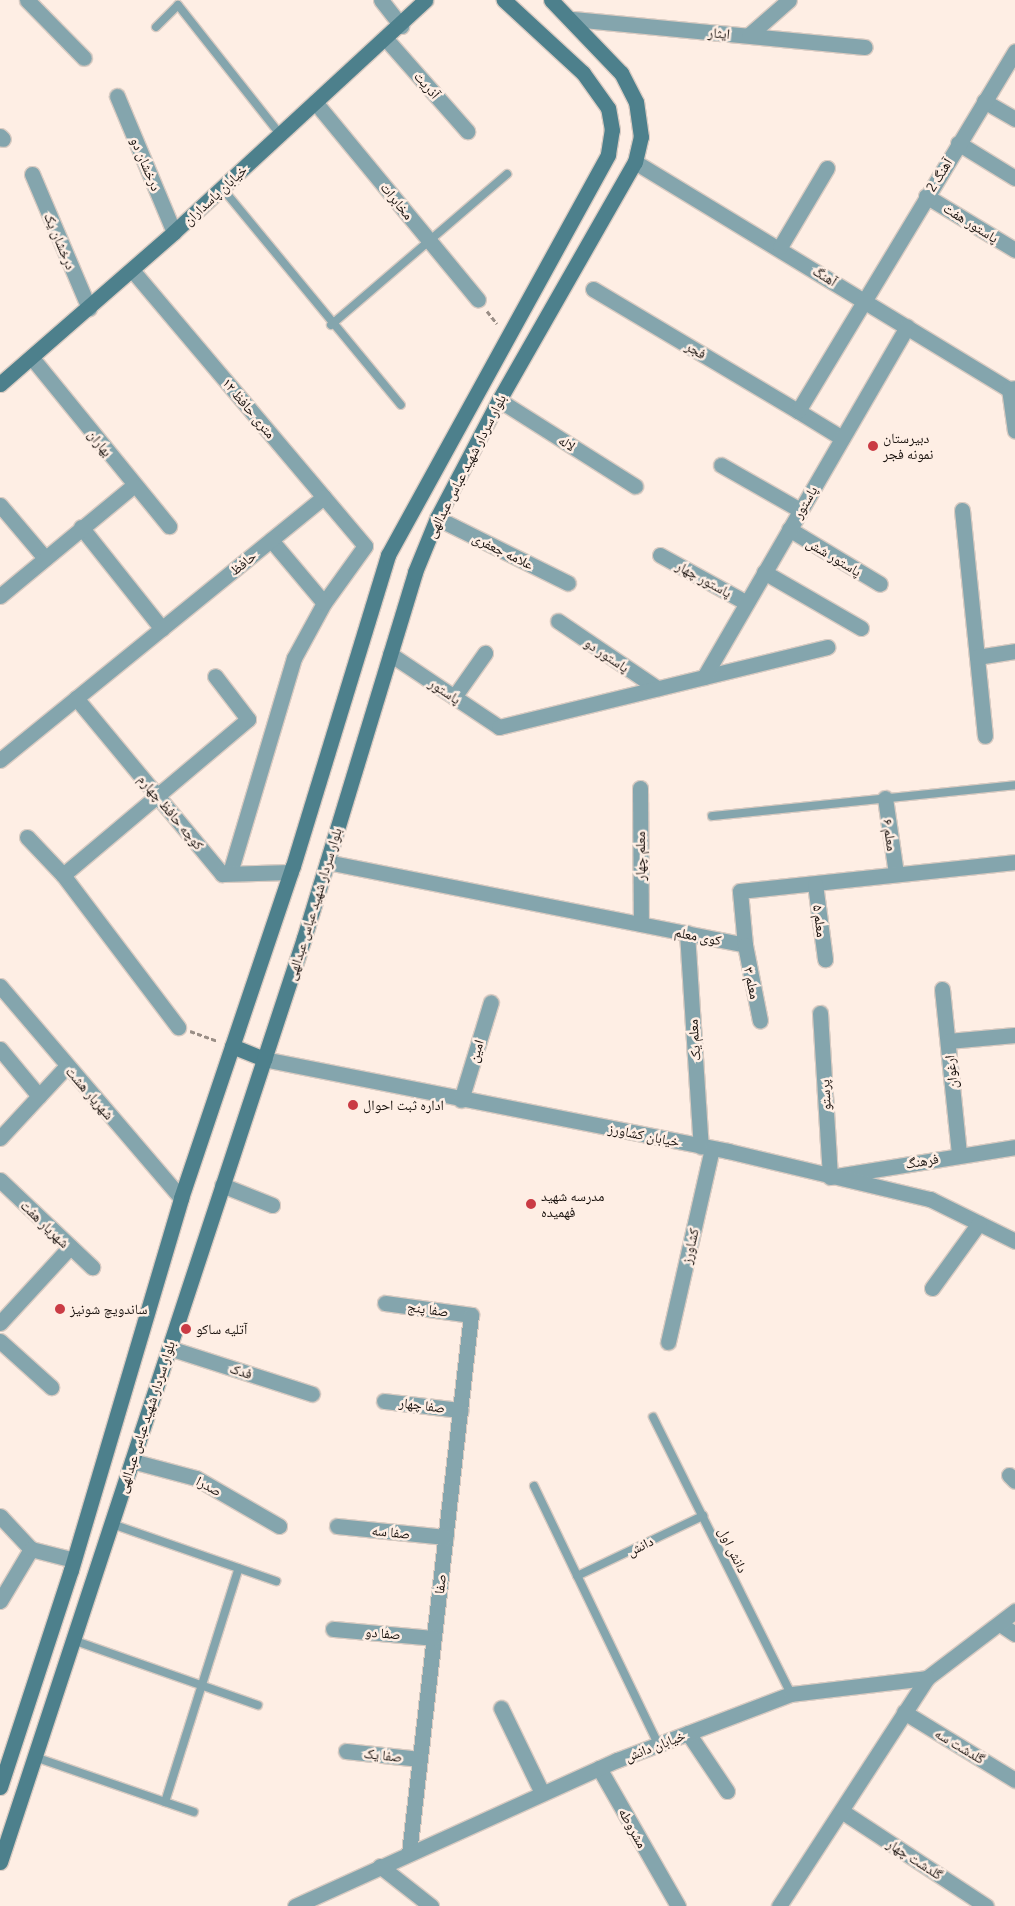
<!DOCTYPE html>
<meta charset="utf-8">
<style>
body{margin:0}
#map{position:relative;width:1015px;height:1906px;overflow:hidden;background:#feeee4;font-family:Ubuntu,"Noto Naskh Arabic",sans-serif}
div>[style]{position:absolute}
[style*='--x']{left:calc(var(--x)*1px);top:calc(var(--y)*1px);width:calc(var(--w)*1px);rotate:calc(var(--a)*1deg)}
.path>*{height:3px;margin-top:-1.5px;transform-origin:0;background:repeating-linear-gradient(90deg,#9a8e86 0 5px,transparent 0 7.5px)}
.roads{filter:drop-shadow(1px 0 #d9cbc2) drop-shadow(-1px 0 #d9cbc2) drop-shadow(0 1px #d9cbc2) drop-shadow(0 -1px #d9cbc2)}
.lane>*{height:8px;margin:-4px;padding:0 4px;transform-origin:4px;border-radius:4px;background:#84a5ad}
.street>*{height:15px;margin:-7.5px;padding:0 7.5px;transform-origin:7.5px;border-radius:7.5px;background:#84a5ad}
.secondary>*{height:15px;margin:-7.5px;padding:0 7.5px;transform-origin:7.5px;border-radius:7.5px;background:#4d808c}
.dots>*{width:14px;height:14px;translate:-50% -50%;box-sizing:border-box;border:2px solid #feeee4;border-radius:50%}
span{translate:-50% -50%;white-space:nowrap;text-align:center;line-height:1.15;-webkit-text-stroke:5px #feeee4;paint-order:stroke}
.street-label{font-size:14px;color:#18110d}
.poi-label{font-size:14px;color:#18110d}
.left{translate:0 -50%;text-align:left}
</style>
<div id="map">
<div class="path">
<div style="--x:487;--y:311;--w:16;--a:52"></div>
<div style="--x:190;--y:1031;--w:29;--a:20"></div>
</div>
<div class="roads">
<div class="lane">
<div style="--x:156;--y:27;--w:31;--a:-45"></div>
<div style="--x:178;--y:5;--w:164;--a:51.7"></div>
<div style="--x:222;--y:188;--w:281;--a:50.5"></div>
<div style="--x:331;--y:325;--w:232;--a:-40.6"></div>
<div style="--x:712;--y:816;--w:305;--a:-5.8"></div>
<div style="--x:653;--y:1417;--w:309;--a:63.5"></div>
<div style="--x:534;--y:1486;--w:286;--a:64.3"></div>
<div style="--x:112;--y:1524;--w:174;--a:19.2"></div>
<div style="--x:577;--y:1576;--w:140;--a:-25.5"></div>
<div style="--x:73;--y:1640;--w:196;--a:19.4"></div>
<div style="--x:35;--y:1757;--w:168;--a:19.1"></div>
<div style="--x:165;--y:1802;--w:245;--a:-72.5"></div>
</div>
<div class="street">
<div style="--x:27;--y:0;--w:81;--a:45.5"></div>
<div style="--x:381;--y:0;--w:33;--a:52"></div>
<div style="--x:573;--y:19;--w:293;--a:5.5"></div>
<div style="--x:749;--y:35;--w:53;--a:-41.2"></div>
<div style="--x:386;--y:39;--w:123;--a:48.6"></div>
<div style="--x:117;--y:96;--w:147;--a:67.3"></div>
<div style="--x:984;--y:101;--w:36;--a:30"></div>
<div style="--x:315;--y:102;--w:256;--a:50.5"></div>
<div style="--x:0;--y:136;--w:4;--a:45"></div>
<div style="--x:958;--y:143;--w:67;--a:31.6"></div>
<div style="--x:635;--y:162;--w:437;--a:31.3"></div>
<div style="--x:1009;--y:389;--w:6;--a:-9"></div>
<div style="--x:32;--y:174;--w:146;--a:67"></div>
<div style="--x:926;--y:196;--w:104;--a:31.2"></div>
<div style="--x:780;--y:247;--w:92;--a:-59.3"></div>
<div style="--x:132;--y:270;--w:361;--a:49.8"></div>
<div style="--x:365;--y:546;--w:70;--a:125.7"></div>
<div style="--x:324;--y:603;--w:63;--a:118.6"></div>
<div style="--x:294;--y:658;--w:224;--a:106.6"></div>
<div style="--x:593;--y:289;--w:239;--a:30.8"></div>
<div style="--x:32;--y:358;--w:217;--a:50.8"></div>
<div style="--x:1009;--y:389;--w:42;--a:81.9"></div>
<div style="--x:499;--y:400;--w:161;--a:32.3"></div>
<div style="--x:842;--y:438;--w:52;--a:-148.5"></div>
<div style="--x:798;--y:411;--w:420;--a:-58.9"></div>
<div style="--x:721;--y:465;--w:91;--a:29.7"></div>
<div style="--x:0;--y:505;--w:70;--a:49.7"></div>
<div style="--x:962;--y:510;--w:227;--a:84.2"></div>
<div style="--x:437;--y:518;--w:146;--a:26.4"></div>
<div style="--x:81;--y:527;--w:130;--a:51.5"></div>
<div style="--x:789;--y:529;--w:106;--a:31.1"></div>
<div style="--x:271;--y:540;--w:82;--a:49.9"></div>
<div style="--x:660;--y:555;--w:99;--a:28.9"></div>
<div style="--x:764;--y:572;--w:112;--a:30"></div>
<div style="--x:0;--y:596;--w:173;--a:-39.6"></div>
<div style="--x:558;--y:621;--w:120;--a:34.1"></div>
<div style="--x:390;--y:654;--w:131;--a:33.8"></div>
<div style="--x:499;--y:727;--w:338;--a:-13.7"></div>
<div style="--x:977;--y:657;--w:38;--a:-9"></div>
<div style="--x:704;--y:677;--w:405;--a:-59.9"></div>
<div style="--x:454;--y:697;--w:54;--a:-54.8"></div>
<div style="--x:76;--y:698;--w:229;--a:50.3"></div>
<div style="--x:222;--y:874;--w:69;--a:-1.7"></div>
<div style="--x:0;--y:760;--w:417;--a:-39.1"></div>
<div style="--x:640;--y:788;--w:136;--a:89.6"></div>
<div style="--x:885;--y:798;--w:76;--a:81.7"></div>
<div style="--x:27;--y:837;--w:52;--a:46.5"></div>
<div style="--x:63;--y:875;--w:191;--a:52.9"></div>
<div style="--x:327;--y:862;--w:426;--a:11.2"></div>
<div style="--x:745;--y:945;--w:54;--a:-95.3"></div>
<div style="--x:740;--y:891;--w:277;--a:-6"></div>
<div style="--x:63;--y:875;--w:242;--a:-40.1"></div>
<div style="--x:248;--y:719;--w:54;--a:-127.5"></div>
<div style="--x:815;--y:884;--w:76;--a:82.4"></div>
<div style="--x:687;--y:933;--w:214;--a:86.3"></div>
<div style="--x:745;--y:945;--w:77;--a:78.8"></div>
<div style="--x:0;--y:986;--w:279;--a:49.5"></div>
<div style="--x:942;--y:989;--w:166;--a:84.1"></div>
<div style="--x:820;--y:1013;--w:164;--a:86.5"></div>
<div style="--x:830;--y:1177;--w:187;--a:-9.2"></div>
<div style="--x:948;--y:1041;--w:67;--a:-5.1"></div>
<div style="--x:0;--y:1049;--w:61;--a:50.3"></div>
<div style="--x:264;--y:1059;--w:473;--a:11.2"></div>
<div style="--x:728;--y:1151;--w:208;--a:13.4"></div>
<div style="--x:930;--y:1199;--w:95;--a:26.3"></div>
<div style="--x:461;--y:1100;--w:102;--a:-73"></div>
<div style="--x:0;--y:1138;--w:98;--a:-47.1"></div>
<div style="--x:0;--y:1180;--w:127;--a:43.4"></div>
<div style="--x:222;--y:1185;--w:54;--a:21.8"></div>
<div style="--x:932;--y:1288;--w:80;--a:-54.1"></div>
<div style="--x:385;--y:1303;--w:87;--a:7.9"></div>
<div style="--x:471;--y:1315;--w:542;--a:96.57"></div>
<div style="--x:0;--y:1323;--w:102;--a:-47.4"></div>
<div style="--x:0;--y:1341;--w:69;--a:42"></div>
<div style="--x:668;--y:1342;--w:198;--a:-77.2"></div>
<div style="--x:169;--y:1348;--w:150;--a:17.8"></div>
<div style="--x:384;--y:1401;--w:77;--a:6.8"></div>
<div style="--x:132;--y:1461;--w:66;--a:14.9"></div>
<div style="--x:196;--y:1478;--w:96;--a:30"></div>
<div style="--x:1009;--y:1475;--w:8;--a:45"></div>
<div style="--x:0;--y:1516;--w:45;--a:46.8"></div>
<div style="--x:337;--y:1526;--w:109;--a:5.8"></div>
<div style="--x:0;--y:1601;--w:61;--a:-59.2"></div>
<div style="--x:31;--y:1549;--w:44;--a:14.3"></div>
<div style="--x:1000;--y:1624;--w:18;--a:34"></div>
<div style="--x:333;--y:1629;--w:101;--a:5.1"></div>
<div style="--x:501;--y:1708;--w:94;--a:64.2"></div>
<div style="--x:904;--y:1712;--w:130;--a:31.5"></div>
<div style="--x:688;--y:1733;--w:70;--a:56.1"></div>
<div style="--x:346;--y:1751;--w:74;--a:6.2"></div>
<div style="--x:599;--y:1768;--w:159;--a:60.2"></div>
<div style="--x:843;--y:1812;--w:171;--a:33.3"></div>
<div style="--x:380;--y:1866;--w:65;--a:38.1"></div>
<div style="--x:295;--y:1906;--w:354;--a:-24.4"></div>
<div style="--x:617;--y:1760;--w:186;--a:-20.8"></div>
<div style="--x:791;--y:1694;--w:137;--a:-6.7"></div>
<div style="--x:927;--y:1678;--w:111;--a:-37.3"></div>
<div style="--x:779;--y:1906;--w:272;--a:-57"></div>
</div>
<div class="secondary">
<div style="--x:0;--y:384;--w:231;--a:-41.1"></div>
<div style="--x:174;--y:232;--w:342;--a:-42.7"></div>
<div style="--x:232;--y:1046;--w:35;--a:22"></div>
<div style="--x:0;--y:1787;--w:228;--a:-71.9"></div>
<div style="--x:71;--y:1570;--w:388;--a:-73.5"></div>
<div style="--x:181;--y:1198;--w:350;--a:-71.4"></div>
<div style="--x:293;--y:866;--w:325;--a:-73"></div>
<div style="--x:388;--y:555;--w:457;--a:-61.2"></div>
<div style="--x:608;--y:154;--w:24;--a:-81"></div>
<div style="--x:612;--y:130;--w:22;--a:-100"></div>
<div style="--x:608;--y:108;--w:43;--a:-125.5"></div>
<div style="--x:583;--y:73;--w:108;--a:-137.3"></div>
<div style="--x:0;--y:1862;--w:973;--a:-71.79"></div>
<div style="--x:304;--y:938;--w:382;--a:-73.1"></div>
<div style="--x:415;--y:572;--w:58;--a:-67.8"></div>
<div style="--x:437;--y:518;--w:133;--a:-62.3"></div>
<div style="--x:499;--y:400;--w:274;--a:-60.3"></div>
<div style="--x:635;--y:162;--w:26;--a:-77"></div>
<div style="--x:641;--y:137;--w:35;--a:-98"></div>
<div style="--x:636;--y:102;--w:33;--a:-117"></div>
<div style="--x:621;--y:73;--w:101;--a:-133.8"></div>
</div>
</div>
<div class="dots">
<div style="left:873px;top:446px;background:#ca3b44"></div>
<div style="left:353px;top:1105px;background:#ca3b44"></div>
<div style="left:531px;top:1204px;background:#ca3b44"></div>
<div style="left:60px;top:1309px;background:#ca3b44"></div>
<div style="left:186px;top:1329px;background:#ca3b44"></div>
</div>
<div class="street-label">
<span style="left:719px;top:33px;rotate:5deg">ایثار</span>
<span style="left:427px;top:85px;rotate:49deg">آذریت</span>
<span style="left:146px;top:164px;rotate:67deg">درخشان دو</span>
<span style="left:939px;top:175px;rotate:-58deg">آهنگ 2</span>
<span style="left:215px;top:195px;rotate:-43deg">خیابان پاسداران</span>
<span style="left:397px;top:201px;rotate:51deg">مخابرات</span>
<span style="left:971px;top:223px;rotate:32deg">پاستور هفت</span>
<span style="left:60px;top:241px;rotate:67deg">درخشان یک</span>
<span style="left:825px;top:276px;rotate:32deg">آهنگ</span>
<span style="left:696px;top:350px;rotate:31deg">فجر</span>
<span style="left:249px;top:408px;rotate:50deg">۱۲ متری حافظ</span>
<span style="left:100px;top:443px;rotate:51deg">بهاران</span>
<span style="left:567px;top:443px;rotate:33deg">لاله</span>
<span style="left:466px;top:466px;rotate:-63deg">بلوار سردار شهید عباس عبدالهی</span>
<span style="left:805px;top:502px;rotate:-60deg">پاستور</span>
<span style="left:503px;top:551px;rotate:26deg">علامه جعفری</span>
<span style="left:834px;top:557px;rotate:31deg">پاستور شش</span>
<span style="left:243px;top:563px;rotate:-39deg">حافظ</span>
<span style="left:704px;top:579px;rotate:29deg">پاستور چهار</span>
<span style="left:607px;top:655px;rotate:34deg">پاستور دو</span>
<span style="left:445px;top:691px;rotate:34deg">پاستور</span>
<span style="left:171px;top:812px;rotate:50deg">کوچه حافظ چهارم</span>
<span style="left:890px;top:835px;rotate:82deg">معلم ۶</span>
<span style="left:640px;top:856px;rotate:-90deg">معلم چهار</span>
<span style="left:314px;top:904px;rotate:-73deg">بلوار سردار شهید عباس عبدالهی</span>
<span style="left:820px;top:921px;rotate:83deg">معلم ۵</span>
<span style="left:698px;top:936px;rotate:11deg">کوی معلم</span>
<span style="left:752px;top:983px;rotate:78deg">معلم ۳</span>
<span style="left:694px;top:1040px;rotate:-94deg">معلم یک</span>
<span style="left:476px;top:1051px;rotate:-73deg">امین</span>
<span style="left:951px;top:1072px;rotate:-96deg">ارغوان</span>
<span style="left:90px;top:1093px;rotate:49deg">شهریار هشت</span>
<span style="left:825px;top:1095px;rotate:-93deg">پرستو</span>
<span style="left:644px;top:1135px;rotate:11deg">خیابان کشاورز</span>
<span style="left:922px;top:1161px;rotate:-10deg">فرهنگ</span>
<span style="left:45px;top:1224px;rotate:44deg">شهریار هفت</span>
<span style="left:690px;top:1246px;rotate:-77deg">کشاورز</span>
<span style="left:428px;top:1309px;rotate:8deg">صفا پنج</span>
<span style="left:241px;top:1371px;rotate:18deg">فدک</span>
<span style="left:422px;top:1405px;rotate:7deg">صفا چهار</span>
<span style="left:146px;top:1417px;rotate:-72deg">بلوار سردار شهید عباس عبدالهی</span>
<span style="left:209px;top:1486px;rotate:28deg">صدرا</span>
<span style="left:391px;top:1532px;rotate:6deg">صفا سه</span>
<span style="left:640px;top:1546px;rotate:-26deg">دانش</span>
<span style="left:733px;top:1550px;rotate:64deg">دانش اول</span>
<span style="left:440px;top:1584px;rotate:-83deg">صفا</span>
<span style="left:383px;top:1633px;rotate:5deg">صفا دو</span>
<span style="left:655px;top:1746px;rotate:-21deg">خیابان دانش</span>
<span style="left:960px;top:1746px;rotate:31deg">گلدشت سه</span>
<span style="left:383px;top:1755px;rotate:6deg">صفا یک</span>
<span style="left:633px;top:1828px;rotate:61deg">مشروطه</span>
<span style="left:915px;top:1859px;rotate:33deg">گلدشت چهار</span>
</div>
<div class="poi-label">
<span class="left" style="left:883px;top:446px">دبیرستان<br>نمونه فجر</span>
<span class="left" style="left:363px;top:1105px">اداره ثبت احوال</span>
<span class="left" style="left:541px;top:1204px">مدرسه شهید<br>فهمیده</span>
<span class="left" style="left:70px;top:1309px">ساندویچ شونیز</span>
<span class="left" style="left:196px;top:1329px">آتلیه ساکو</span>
</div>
</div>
